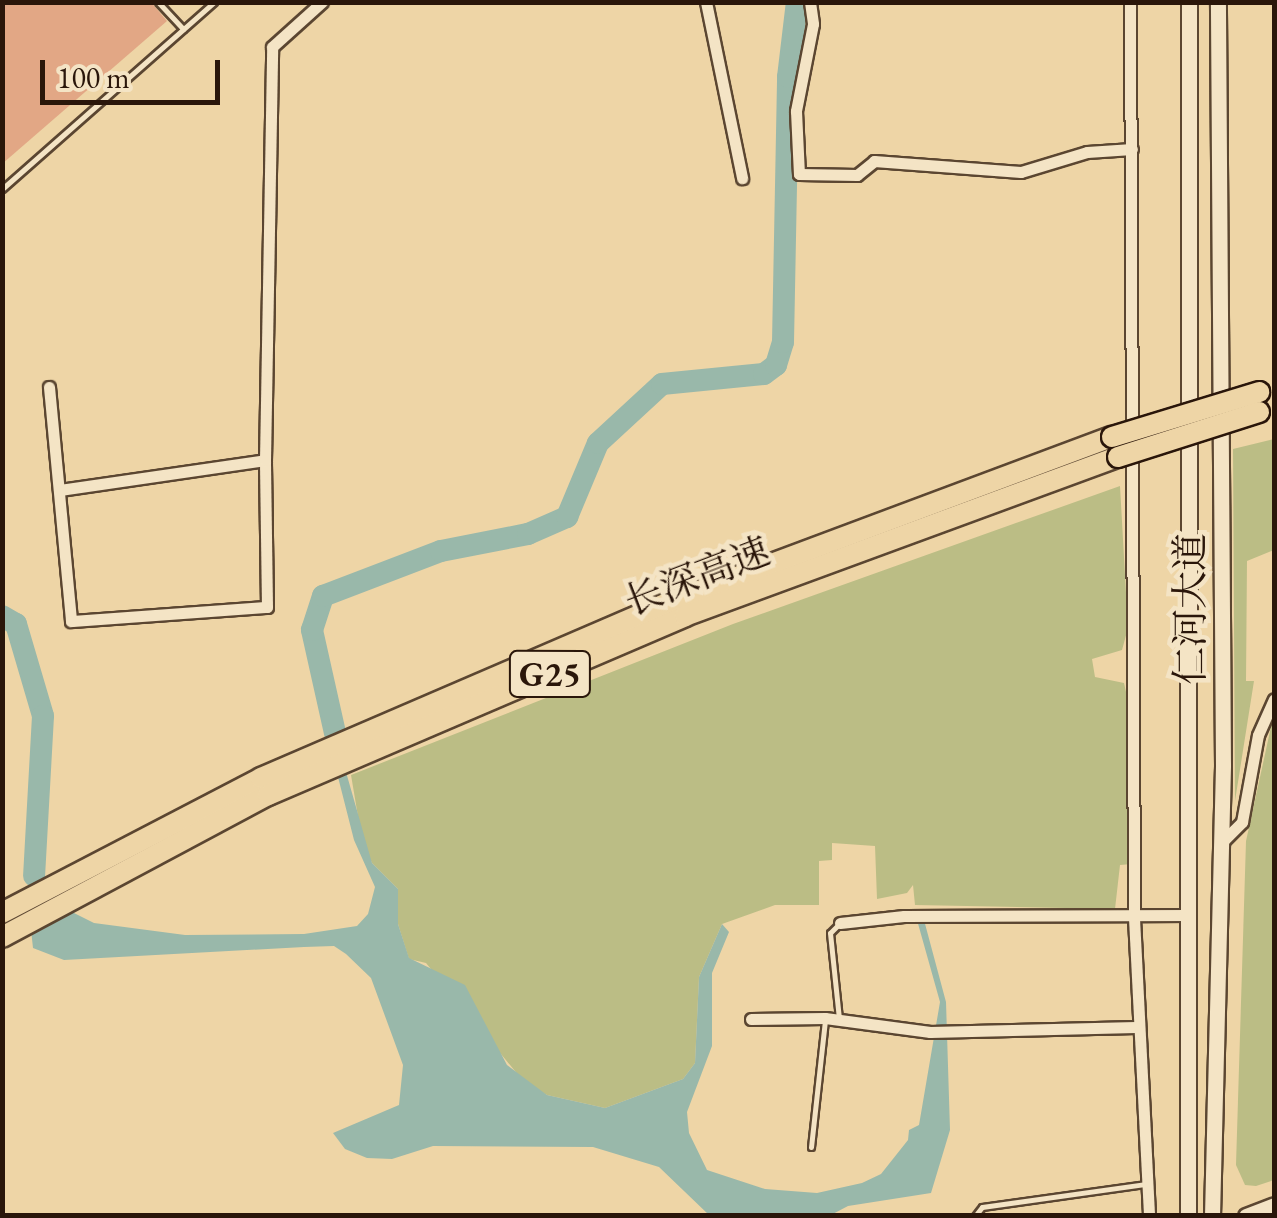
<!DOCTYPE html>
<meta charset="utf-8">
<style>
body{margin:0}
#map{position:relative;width:1277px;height:1218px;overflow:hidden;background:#eed5a6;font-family:"EB Garamond","Noto Serif SC",serif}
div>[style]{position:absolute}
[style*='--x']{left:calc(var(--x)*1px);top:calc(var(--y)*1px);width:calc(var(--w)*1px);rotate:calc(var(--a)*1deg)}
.green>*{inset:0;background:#bbbd85}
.water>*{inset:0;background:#99b8aa}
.river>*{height:22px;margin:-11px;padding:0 11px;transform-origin:11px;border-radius:11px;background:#99b8aa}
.building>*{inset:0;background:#e2a785}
.roads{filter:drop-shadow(2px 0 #5b4631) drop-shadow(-2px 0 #5b4631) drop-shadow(0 2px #5b4631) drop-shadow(0 -2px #5b4631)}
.lane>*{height:5px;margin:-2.5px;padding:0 2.5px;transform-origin:2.5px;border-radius:2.5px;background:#f4e4c5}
.street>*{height:11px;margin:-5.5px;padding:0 5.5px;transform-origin:5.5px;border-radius:5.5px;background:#f4e4c5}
.secondary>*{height:15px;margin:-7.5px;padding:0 7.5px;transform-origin:7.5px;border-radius:7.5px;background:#f4e4c5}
.highway>*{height:20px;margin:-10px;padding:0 10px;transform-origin:10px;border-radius:10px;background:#eed5a6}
.bridges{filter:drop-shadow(2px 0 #2a160a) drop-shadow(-2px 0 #2a160a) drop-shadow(0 2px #2a160a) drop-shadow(0 -2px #2a160a)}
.highway-bridge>*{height:20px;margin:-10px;padding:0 10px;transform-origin:10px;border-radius:10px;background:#eed5a6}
span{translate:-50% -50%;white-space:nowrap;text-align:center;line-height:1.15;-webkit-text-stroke:9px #f4e4c5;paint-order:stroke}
.shield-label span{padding:2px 8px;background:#f4e4c5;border:2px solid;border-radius:8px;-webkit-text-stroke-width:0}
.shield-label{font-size:35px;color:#2a160a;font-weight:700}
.street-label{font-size:38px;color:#2a160a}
.frame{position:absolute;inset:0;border:5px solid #2a160a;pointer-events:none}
.scale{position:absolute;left:40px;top:60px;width:180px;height:45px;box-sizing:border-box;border:5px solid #2a160a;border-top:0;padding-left:12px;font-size:30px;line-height:35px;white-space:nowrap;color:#2a160a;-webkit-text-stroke:8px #f4e4c5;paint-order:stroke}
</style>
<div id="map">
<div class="green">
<div style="clip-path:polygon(1274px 439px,1274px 550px,1247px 561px,1246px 681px,1254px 681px,1235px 801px,1233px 449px)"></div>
<div style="clip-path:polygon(1120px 486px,1128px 628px,1122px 650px,1092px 659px,1095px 677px,1124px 683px,1126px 692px,1132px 864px,1120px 865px,1115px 909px,915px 905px,913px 885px,907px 893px,877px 899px,875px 846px,832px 843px,832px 860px,819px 861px,819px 905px,775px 905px,722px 924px,699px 977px,695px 1063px,683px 1079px,605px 1108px,547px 1095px,524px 1082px,426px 963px,409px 959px,398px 924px,398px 889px,372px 863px,362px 840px,351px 775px,733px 624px)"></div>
<div style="clip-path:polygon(1274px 713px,1274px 1180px,1256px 1186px,1245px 1185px,1236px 1165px,1246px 841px)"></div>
</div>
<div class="water">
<div style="clip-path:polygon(346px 772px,372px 863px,398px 889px,398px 924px,409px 958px,465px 985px,507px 1065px,547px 1095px,605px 1108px,683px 1079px,695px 1063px,699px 977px,722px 924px,729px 932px,712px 973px,712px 1046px,687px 1112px,689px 1133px,707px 1170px,765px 1189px,817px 1193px,862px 1183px,881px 1174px,908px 1140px,909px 1130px,919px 1125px,940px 1002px,917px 920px,924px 920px,946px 1002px,950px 1130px,931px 1193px,848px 1206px,829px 1216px,709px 1215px,659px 1167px,593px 1147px,433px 1146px,392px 1159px,367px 1158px,345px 1149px,333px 1133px,399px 1105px,403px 1065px,371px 978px,346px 954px,334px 946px,304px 947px,64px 960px,33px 948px,31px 930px,70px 911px,94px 923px,185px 935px,304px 934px,357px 926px,368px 914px,375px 887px,354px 840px,338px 777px)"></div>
</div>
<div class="river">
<div style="--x:2;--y:616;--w:16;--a:30"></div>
<div style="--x:16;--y:624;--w:96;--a:73.6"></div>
<div style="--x:43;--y:716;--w:160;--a:93.2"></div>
<div style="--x:335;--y:733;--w:106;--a:-102.6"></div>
<div style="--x:312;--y:630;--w:36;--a:-72"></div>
<div style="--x:323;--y:596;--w:126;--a:-20.9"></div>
<div style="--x:441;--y:551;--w:89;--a:-11.1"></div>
<div style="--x:528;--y:534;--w:43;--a:-23.6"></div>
<div style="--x:567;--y:517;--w:80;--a:-67.3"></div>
<div style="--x:598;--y:443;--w:87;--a:-42.7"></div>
<div style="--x:662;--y:384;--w:102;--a:-5.6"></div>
<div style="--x:764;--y:374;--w:15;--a:-37"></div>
<div style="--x:776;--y:365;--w:24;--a:-73"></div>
<div style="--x:783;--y:342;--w:265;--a:-88.9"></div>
<div style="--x:788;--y:77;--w:76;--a:-83.2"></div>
</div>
<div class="building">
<div style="clip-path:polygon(2px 2px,151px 2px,167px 21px,2px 164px)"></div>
</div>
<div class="roads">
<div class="lane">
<div style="--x:158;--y:2;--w:37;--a:47"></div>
<div style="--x:2;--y:189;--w:283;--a:-41.4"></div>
<div style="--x:838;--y:925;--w:11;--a:135"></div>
<div style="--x:830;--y:933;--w:86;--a:84"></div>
<div style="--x:811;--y:1147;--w:127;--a:-83.7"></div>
<div style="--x:975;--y:1216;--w:11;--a:-52"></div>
<div style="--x:982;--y:1207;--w:166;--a:-8"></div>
</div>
<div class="street">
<div style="--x:706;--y:2;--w:180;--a:78.4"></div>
<div style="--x:810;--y:2;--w:22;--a:82"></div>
<div style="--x:813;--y:24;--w:89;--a:101.1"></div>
<div style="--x:796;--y:111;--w:63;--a:87.3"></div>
<div style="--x:799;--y:174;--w:58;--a:1"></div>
<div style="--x:857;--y:175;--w:22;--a:-39"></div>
<div style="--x:874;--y:161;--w:147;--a:4.3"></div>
<div style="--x:1021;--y:172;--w:69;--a:-16.9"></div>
<div style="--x:1087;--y:152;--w:45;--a:-3.8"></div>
<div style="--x:1130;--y:2;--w:916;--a:89.75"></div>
<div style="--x:1134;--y:918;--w:298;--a:87.1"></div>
<div style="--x:49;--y:387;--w:235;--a:84.6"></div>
<div style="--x:71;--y:621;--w:196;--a:-4.1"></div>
<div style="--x:267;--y:607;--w:147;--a:-90.8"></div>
<div style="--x:60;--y:490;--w:207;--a:-8.3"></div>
<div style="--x:265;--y:460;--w:413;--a:-89"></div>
<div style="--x:272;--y:47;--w:67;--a:-42"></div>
<div style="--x:1221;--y:843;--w:30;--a:-45"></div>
<div style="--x:1242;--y:822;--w:88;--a:-79.6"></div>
<div style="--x:1258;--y:735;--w:39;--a:-66"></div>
<div style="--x:840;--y:923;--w:64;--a:-6.2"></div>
<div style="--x:904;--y:916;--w:286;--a:-0.2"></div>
<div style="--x:751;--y:1019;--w:74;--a:-0.8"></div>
<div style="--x:825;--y:1018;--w:106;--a:7.6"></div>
<div style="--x:930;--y:1032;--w:206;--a:-1.4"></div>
</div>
<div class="secondary">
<div style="--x:1188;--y:1216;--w:1214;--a:-89.95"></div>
<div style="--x:1212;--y:1216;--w:451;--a:-88.6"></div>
<div style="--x:1223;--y:765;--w:763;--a:-90.38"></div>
<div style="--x:1246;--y:1216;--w:30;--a:-21"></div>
</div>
<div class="highway">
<div style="--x:2;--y:913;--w:292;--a:-27.5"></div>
<div style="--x:261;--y:778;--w:451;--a:-23.3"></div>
<div style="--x:675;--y:600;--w:466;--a:-20.5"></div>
<div style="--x:2;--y:937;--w:302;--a:-28.1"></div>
<div style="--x:268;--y:795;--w:454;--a:-23.2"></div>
<div style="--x:685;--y:616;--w:461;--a:-20.2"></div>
</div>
</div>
<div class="bridges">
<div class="highway-bridge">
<div style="--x:1112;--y:437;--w:154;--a:-17"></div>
<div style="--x:1118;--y:457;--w:148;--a:-17.7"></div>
</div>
</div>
<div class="shield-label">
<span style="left:550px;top:674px">G25</span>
</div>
<div class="street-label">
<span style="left:697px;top:576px;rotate:-21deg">长深高速</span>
<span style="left:1190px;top:609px;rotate:-90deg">仁河大道</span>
</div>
<div class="frame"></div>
<div class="scale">100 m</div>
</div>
